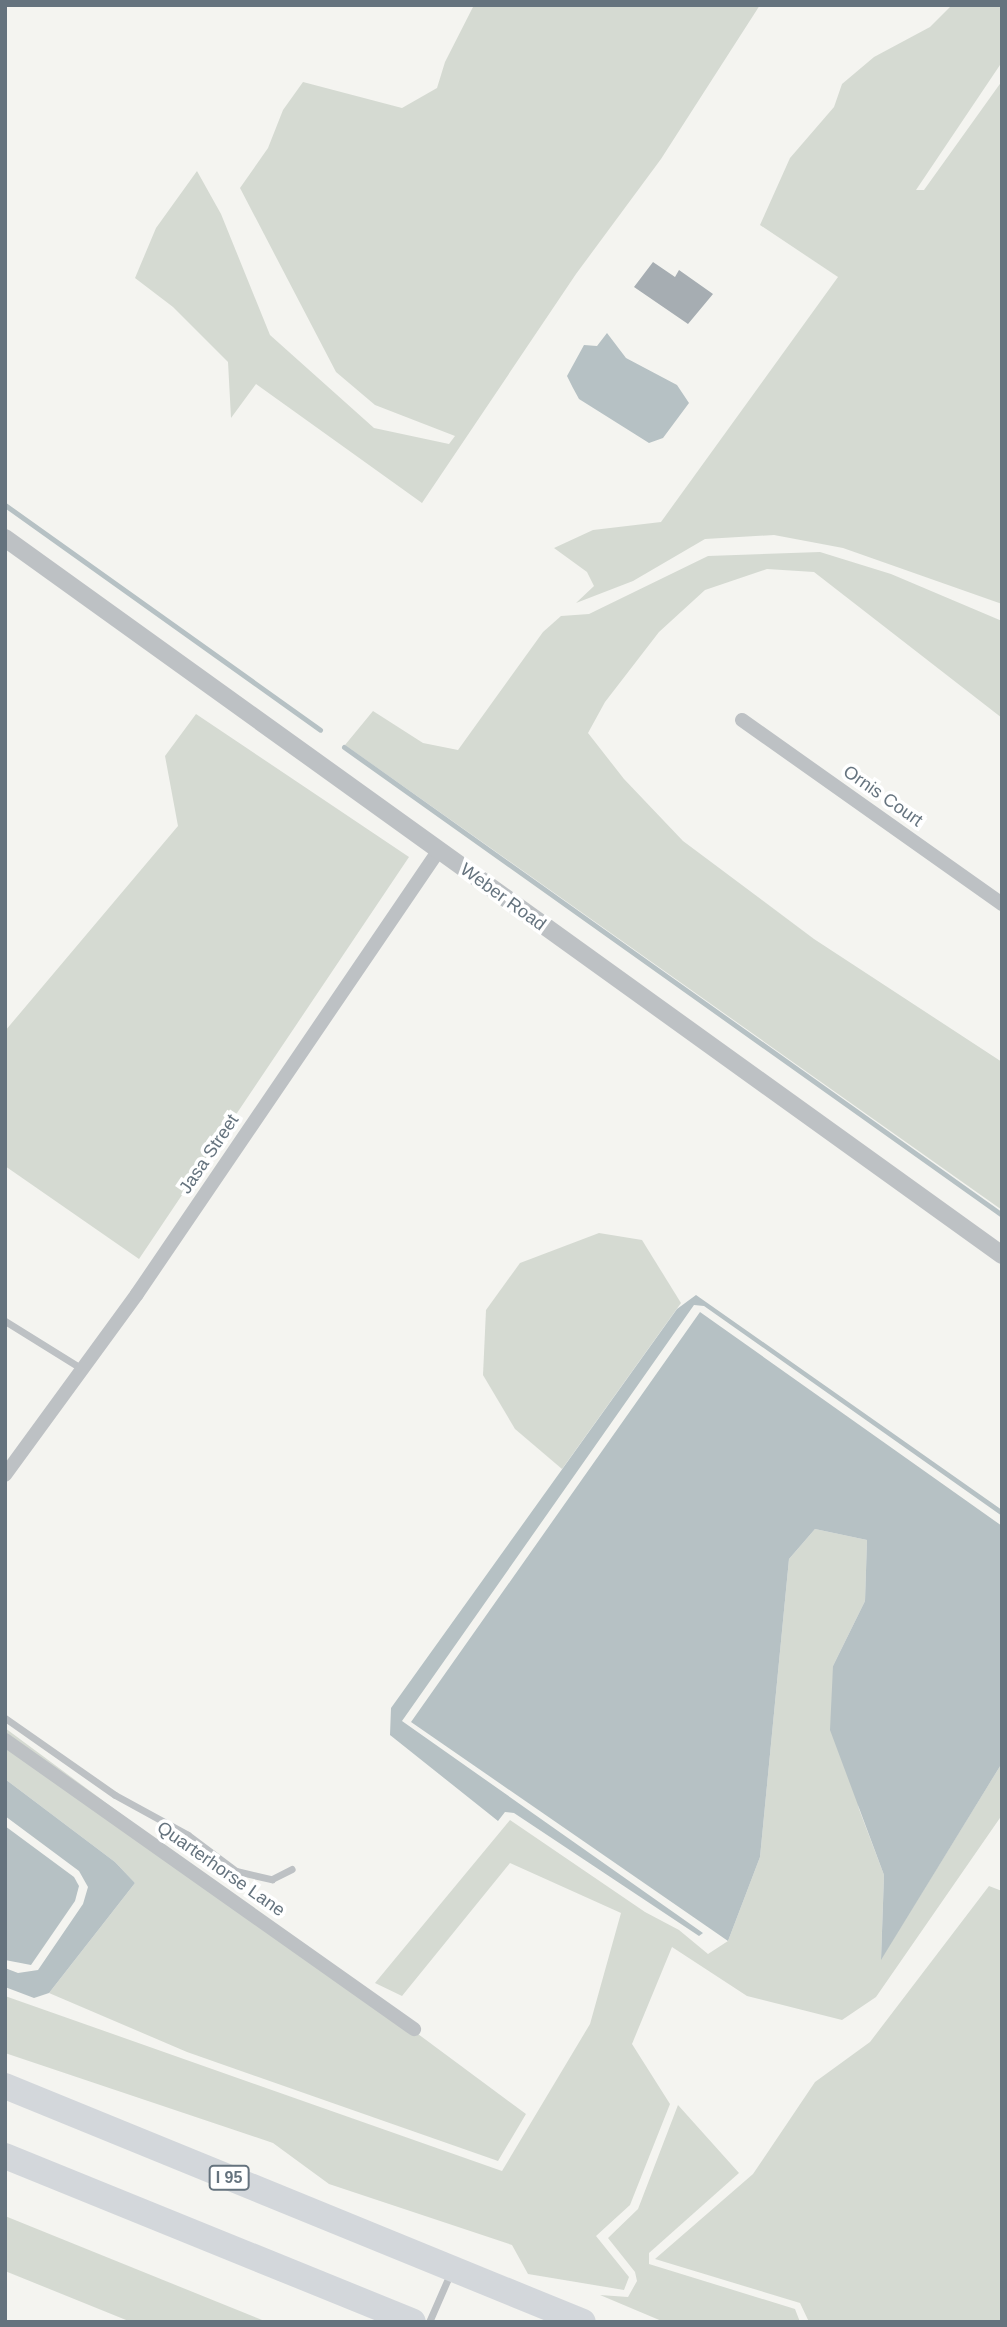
<!DOCTYPE html>
<style>
body{margin:0}
#map{position:relative;width:1007px;height:2327px;overflow:hidden;background:#f4f4f0;font-family:Helvetica,sans-serif}
div>[style]{position:absolute}
[style*='--x']{left:calc(var(--x)*1px);top:calc(var(--y)*1px);width:calc(var(--w)*1px);rotate:calc(var(--a)*1deg)}
.green>*{inset:0;background:#d5dad2}
.water>*{inset:0;background:#b6c1c4}
.stream>*{height:5px;margin:-2.5px;padding:0 2.5px;transform-origin:2.5px;border-radius:2.5px;background:#b6c1c4}
.building>*{inset:0;background:#a6adb2}
.service>*{height:7px;margin:-3.5px;padding:0 3.5px;transform-origin:3.5px;border-radius:3.5px;background:#bdc1c4}
.minor>*{height:14px;margin:-7px;padding:0 7px;transform-origin:7px;border-radius:7px;background:#bdc1c4}
.tertiary>*{height:18px;margin:-9px;padding:0 9px;transform-origin:9px;border-radius:9px;background:#bdc1c4}
.motorway>*{height:26px;margin:-13px;padding:0 13px;transform-origin:13px;border-radius:13px;background:#d3d7db}
span{translate:-50% -50%;white-space:nowrap;text-align:center;line-height:1.15;-webkit-text-stroke:7px #fff;paint-order:stroke}
.shield-label span{padding:2px 5px;background:#fff;border:2px solid;border-radius:5px;-webkit-text-stroke-width:0}
.shield-label{font-size:16px;color:#65737e;font-weight:700}
.street-label{font-size:18px;color:#65737e}
.frame{position:absolute;inset:0;border:7px solid #65737e;pointer-events:none}
</style>
<div id="map">
<div class="green">
<div style="clip-path:polygon(474px 5px,760px 5px,661px 159px,576px 274px,422px 503px,256px 384px,231px 418px,228px 362px,173px 307px,135px 278px,156px 228px,197px 171px,221px 214px,270px 335px,374px 428px,449px 444px,455px 436px,375px 405px,336px 372px,240px 188px,268px 148px,283px 110px,303px 82px,402px 108px,437px 88px,445px 62px)"></div>
<div style="clip-path:polygon(952px 5px,1002px 5px,1002px 62px,916px 190px,924px 190px,1002px 81px,1002px 604px,843px 548px,774px 535px,705px 539px,633px 581px,576px 603px,594px 586px,587px 572px,554px 548px,593px 530px,661px 522px,838px 277px,760px 225px,790px 158px,834px 107px,842px 84px,874px 57px,930px 27px)"></div>
<div style="clip-path:polygon(820px 552px,891px 574px,1002px 621px,1002px 718px,814px 572px,767px 569px,705px 590px,659px 632px,605px 702px,588px 733px,624px 779px,683px 841px,814px 939px,1002px 1062px,1002px 1210px,345px 745px,373px 711px,423px 743px,458px 750px,543px 632px,561px 616px,589px 614px,708px 556px)"></div>
<div style="clip-path:polygon(196px 714px,409px 857px,139px 1259px,5px 1166px,5px 1031px,178px 826px,165px 756px)"></div>
<div style="clip-path:polygon(599px 1233px,642px 1240px,681px 1303px,562px 1469px,515px 1429px,483px 1375px,486px 1310px,520px 1263px)"></div>
<div style="clip-path:polygon(815px 1529px,867px 1540px,865px 1601px,833px 1666px,859px 1809px,884px 1875px,881px 1959px,1002px 1763px,1002px 1815px,876px 1997px,842px 2020px,747px 1996px,672px 1947px,632px 2044px,670px 2104px,630px 2205px,596px 2236px,629px 2277px,624px 2290px,528px 2274px,512px 2245px,329px 2184px,273px 2143px,5px 2053px,5px 1996px,502px 2171px,590px 2024px,621px 1913px,510px 1863px,402px 1996px,375px 1983px,510px 1820px,645px 1912px,679px 1930px,708px 1954px,728px 1941px,760px 1857px,789px 1559px)"></div>
<div style="clip-path:polygon(5px 1728px,526px 2114px,498px 2161px,187px 2052px,49px 1993px,135px 1883px,115px 1862px,5px 1779px)"></div>
<div style="clip-path:polygon(989px 1886px,1002px 1891px,1002px 2322px,809px 2322px,800px 2303px,655px 2259px,753px 2174px,815px 2082px,870px 2042px)"></div>
<div style="clip-path:polygon(678px 2105px,739px 2173px,649px 2253px,649px 2264px,795px 2309px,800px 2322px,664px 2322px,600px 2295px,628px 2297px,637px 2281px,635px 2272px,608px 2238px,638px 2209px)"></div>
<div style="clip-path:polygon(5px 2216px,267px 2322px,131px 2322px,5px 2271px)"></div>
</div>
<div class="water">
<div style="clip-path:polygon(607px 333px,626px 358px,677px 385px,689px 403px,663px 438px,649px 443px,579px 399px,573px 388px,567px 376px,584px 345px,597px 346px)"></div>
<div style="clip-path:polygon(696px 1295px,1002px 1510px,1002px 1516px,704px 1306px,694px 1305px,402px 1721px,703px 1933px,699px 1936px,514px 1813px,505px 1812px,498px 1821px,390px 1735px,391px 1708px,677px 1309px)"></div>
<div style="clip-path:polygon(700px 1312px,1002px 1526px,1002px 1763px,881px 1960px,884px 1875px,830px 1730px,833px 1666px,865px 1601px,867px 1540px,815px 1529px,789px 1559px,760px 1857px,728px 1941px,411px 1722px)"></div>
<div style="clip-path:polygon(5px 1779px,115px 1862px,135px 1883px,49px 1993px,34px 1998px,5px 1987px,5px 1968px,18px 1973px,38px 1970px,83px 1904px,88px 1887px,79px 1871px,5px 1816px)"></div>
<div style="clip-path:polygon(5px 1826px,74px 1877px,79px 1886px,75px 1901px,31px 1965px,5px 1960px)"></div>
</div>
<div class="stream">
<div style="--x:5;--y:505;--w:387;--a:35.5"></div>
<div style="--x:344;--y:747;--w:807;--a:35.42"></div>
</div>
<div class="building">
<div style="clip-path:polygon(653px 262px,675px 277px,679px 270px,713px 294px,688px 324px,634px 287px)"></div>
</div>
<div class="service">
<div style="--x:5;--y:1321;--w:91;--a:31.9"></div>
<div style="--x:5;--y:1718;--w:134;--a:35"></div>
<div style="--x:115;--y:1795;--w:83;--a:28.7"></div>
<div style="--x:188;--y:1835;--w:60;--a:36.9"></div>
<div style="--x:236;--y:1871;--w:37;--a:13"></div>
<div style="--x:272;--y:1879;--w:22;--a:-27"></div>
<div style="--x:429;--y:2322;--w:52;--a:-66.4"></div>
</div>
<div class="minor">
<div style="--x:742;--y:720;--w:319;--a:35.3"></div>
<div style="--x:5;--y:1475;--w:224;--a:-53.9"></div>
<div style="--x:137;--y:1294;--w:537;--a:-55.78"></div>
<div style="--x:5;--y:1740;--w:501;--a:35.25"></div>
</div>
<div class="tertiary">
<div style="--x:5;--y:538;--w:1228;--a:35.72"></div>
</div>
<div class="motorway">
<div style="--x:5;--y:2086;--w:624;--a:22.21"></div>
<div style="--x:5;--y:2156;--w:440;--a:22.1"></div>
</div>
<div class="shield-label">
<span style="left:229px;top:2178px">I 95</span>
</div>
<div class="street-label">
<span style="left:883px;top:796px;rotate:35deg">Ornis Court</span>
<span style="left:503px;top:897px;rotate:36deg">Weber Road</span>
<span style="left:209px;top:1154px;rotate:-56deg">Jasa Street</span>
<span style="left:221px;top:1869px;rotate:35deg">Quarterhorse Lane</span>
</div>
<div class="frame"></div>
</div>
